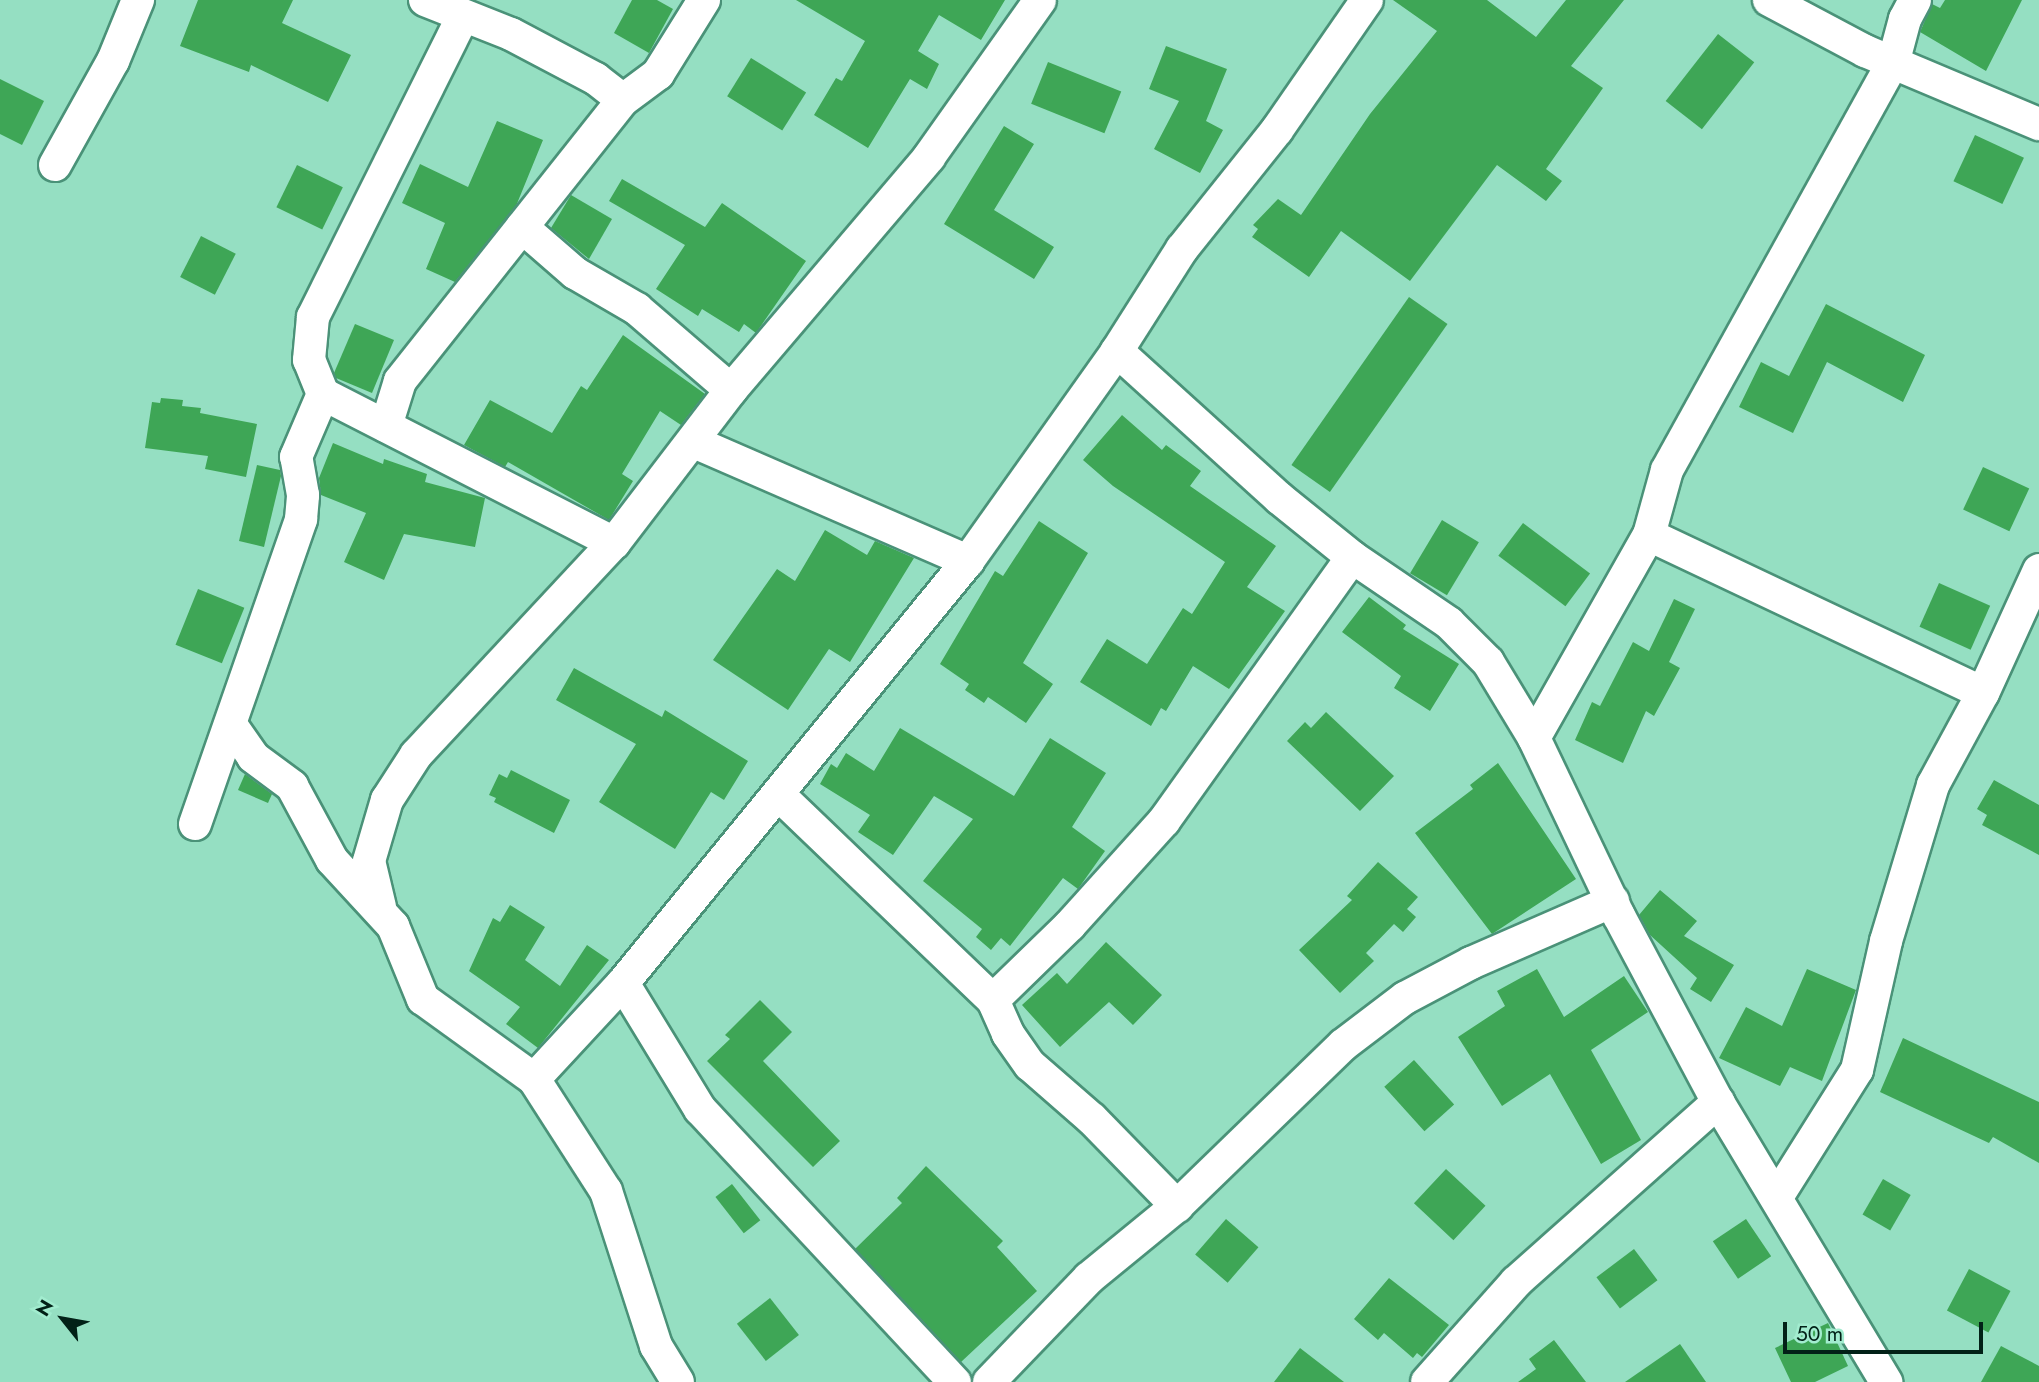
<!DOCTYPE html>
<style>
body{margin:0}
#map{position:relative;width:2039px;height:1382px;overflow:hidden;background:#95dfc2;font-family:Jost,sans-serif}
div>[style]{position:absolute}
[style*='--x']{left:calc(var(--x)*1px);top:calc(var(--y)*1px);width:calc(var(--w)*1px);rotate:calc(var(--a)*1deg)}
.building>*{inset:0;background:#3ea656;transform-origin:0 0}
.roads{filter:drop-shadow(2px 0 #4a9278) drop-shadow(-2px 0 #4a9278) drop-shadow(0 2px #4a9278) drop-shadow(0 -2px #4a9278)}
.minor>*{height:32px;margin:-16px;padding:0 16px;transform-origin:16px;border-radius:16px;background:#fff}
span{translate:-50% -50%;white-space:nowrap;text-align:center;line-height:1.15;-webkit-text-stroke:6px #a2eccf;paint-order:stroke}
.north{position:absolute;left:28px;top:1284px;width:70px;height:70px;-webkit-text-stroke:5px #a2eccf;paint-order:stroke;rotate:301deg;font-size:19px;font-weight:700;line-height:28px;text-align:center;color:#022117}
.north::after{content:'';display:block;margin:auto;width:24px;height:32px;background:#022117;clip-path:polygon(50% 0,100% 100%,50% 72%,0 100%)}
.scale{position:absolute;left:1783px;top:1322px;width:200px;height:32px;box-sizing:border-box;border:4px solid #022117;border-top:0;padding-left:9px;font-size:21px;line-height:24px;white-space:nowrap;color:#022117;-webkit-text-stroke:5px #a2eccf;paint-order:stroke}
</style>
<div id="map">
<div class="building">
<div style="clip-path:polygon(198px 0,293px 0,282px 23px,351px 55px,328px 102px,251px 65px,249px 72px,180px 46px)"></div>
<div style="clip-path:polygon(632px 0,657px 0,673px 9px,649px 53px,614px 33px)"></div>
<div style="clip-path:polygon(796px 0,1005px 0,981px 40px,939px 15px,918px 51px,939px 64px,927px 89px,910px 79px,868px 148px,814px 115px,836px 78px,842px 81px,865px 41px)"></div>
<div style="clip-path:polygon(1393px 0,1487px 0,1536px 37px,1566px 0,1624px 0,1571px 66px,1603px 88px,1546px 169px,1562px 181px,1546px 201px,1497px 165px,1410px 281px,1341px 231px,1309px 277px,1252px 237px,1258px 229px,1253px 225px,1278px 199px,1301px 215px,1370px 114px,1437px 31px)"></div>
<div style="clip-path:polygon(1945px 0,2022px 0,1986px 71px,1920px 32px,1932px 4px,1940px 8px)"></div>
<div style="left:1718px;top:34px;width:46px;height:85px;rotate:38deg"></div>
<div style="clip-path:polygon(1166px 46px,1227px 69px,1206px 121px,1223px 130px,1200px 173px,1154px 149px,1179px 101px,1149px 89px)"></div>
<div style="left:751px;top:58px;width:65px;height:45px;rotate:32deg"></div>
<div style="left:1048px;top:62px;width:79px;height:45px;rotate:22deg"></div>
<div style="clip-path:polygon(0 79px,44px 101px,22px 145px,0 134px)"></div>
<div style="clip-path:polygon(497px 121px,543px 140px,516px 206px,455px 282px,426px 269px,445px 223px,402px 203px,420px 164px,468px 187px)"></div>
<div style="clip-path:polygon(1004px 126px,1034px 144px,994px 210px,1054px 247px,1034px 279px,944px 224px)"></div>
<div style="left:1975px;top:135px;width:54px;height:51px;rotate:25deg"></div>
<div style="left:297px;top:165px;width:51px;height:47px;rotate:26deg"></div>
<div style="clip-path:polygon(622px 179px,705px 227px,722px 203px,806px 261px,756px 333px,744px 324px,739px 332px,702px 309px,698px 316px,656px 289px,685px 245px,609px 201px)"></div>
<div style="clip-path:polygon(571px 195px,612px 219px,589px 259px,551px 228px)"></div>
<div style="left:201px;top:236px;width:39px;height:46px;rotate:27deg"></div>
<div style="left:1409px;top:297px;width:47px;height:205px;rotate:35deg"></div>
<div style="clip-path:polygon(1826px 304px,1925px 355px,1903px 402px,1827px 362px,1793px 433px,1739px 407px,1761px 362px,1789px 376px)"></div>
<div style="clip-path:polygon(355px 324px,394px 340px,372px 393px,336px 378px,334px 373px)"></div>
<div style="clip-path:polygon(623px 335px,705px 394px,681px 425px,660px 411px,622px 474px,633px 481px,609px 520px,508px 462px,505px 467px,464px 445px,490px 400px,552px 433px,581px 386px,587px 390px)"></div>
<div style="clip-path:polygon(161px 398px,183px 400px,182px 406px,201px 408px,200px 413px,257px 424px,246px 477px,205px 469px,208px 456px,145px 448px,152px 402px,160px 403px)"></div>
<div style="clip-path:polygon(1122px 415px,1162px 450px,1166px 445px,1201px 471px,1190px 486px,1276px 546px,1247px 587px,1285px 611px,1229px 689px,1193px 666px,1166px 711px,1161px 708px,1151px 726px,1080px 682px,1107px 639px,1147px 664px,1183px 608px,1192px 614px,1225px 562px,1113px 486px,1083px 460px)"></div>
<div style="clip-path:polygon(333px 443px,383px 464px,384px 459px,427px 474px,425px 482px,485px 498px,475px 547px,404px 534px,384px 580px,344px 562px,366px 513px,321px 495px,319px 478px)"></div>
<div style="clip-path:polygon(257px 465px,280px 470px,281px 476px,264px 547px,239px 541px)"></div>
<div style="left:1983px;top:467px;width:51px;height:47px;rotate:25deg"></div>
<div style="left:1442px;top:520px;width:43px;height:62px;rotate:31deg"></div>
<div style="clip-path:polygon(1039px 521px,1088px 553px,1023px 663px,1053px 684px,1026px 723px,988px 697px,984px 703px,965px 690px,969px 684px,940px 664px,995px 571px,1003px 576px)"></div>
<div style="left:1523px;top:523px;width:84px;height:41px;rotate:37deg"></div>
<div style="clip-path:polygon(825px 530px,867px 555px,875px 541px,914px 558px,850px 662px,829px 649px,788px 710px,713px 660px,777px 569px,795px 581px)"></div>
<div style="left:1939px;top:583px;width:56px;height:48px;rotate:24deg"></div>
<div style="left:198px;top:589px;width:50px;height:60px;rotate:22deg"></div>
<div style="clip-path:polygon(1369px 597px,1406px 625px,1403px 629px,1459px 664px,1430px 711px,1394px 688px,1401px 676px,1342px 632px)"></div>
<div style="clip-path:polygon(1674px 599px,1695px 609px,1669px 662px,1680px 668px,1654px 716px,1646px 711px,1623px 763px,1575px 740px,1592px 702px,1600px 706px,1633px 642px,1649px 651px)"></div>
<div style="clip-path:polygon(574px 668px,662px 717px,665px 710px,748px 761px,724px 800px,711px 792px,675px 849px,599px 802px,636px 744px,556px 700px)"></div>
<div style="clip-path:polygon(1326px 712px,1394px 776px,1360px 811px,1287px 741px,1305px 722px,1311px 728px)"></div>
<div style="clip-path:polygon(900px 728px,1014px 796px,1050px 738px,1106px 773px,1072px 827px,1105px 851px,1078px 889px,1063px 878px,1010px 946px,1001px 938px,991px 950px,976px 937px,982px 929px,923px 881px,973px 819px,934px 796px,893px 855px,858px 832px,870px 815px,820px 784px,831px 764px,837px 768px,846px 753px,874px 771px)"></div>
<div style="clip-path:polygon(1498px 763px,1576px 879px,1492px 934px,1415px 833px,1473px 789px,1470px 785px)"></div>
<div style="clip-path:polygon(511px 770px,570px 800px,554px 833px,494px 802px,496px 798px,489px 795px,499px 774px,507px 778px)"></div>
<div style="clip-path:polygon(245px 774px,272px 794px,268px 803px,238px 790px)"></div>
<div style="clip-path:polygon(1994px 780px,2039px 805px,2039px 855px,1982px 825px,1987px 815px,1977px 809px)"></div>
<div style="clip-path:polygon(1378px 862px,1418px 897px,1407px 909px,1416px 917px,1403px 932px,1394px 924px,1366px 953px,1374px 961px,1340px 993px,1299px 950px,1352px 900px,1347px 896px)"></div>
<div style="clip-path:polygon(1660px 890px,1697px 921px,1684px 936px,1734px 965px,1711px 1002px,1690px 989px,1697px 978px,1650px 935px,1639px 915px)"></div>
<div style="clip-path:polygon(510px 905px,545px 927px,525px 960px,560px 986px,587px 945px,609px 960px,538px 1048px,506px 1024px,520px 1007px,469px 971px,493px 918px,500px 922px)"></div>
<div style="clip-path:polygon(1106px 942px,1162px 995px,1133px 1025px,1109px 1002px,1060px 1047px,1022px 1005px,1057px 973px,1067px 984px)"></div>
<div style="clip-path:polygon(1537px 969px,1564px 1017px,1624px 976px,1648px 1012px,1591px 1050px,1641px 1140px,1601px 1164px,1550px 1074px,1502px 1106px,1458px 1037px,1505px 1006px,1497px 991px)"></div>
<div style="clip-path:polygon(1807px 969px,1856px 990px,1822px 1081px,1790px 1067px,1780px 1086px,1719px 1058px,1746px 1007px,1782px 1026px)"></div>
<div style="clip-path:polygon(760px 1000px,792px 1032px,763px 1061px,840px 1141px,813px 1167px,707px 1061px,730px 1039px,725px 1035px)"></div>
<div style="clip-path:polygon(1903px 1038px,2039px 1102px,2039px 1163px,1993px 1137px,1989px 1143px,1880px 1092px)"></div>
<div style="left:1414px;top:1060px;width:60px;height:40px;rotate:48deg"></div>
<div style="clip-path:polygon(926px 1166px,1003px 1241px,997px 1247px,1037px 1291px,961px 1362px,855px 1249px,902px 1203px,897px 1198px)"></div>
<div style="left:1446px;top:1169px;width:54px;height:47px;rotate:43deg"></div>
<div style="left:1883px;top:1179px;width:32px;height:41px;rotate:30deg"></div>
<div style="left:732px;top:1184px;width:46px;height:21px;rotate:52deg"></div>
<div style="left:1226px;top:1219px;width:43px;height:47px;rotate:41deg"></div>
<div style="left:1746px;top:1219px;width:45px;height:40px;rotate:56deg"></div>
<div style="left:1634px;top:1249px;width:39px;height:47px;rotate:53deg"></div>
<div style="left:1969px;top:1269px;width:47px;height:47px;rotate:28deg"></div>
<div style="clip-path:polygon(1389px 1278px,1449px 1325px,1422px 1357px,1417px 1353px,1413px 1358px,1384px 1333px,1378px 1340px,1354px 1319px)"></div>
<div style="left:770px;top:1298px;width:47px;height:42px;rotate:52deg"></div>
<div style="clip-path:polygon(1828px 1323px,1848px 1366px,1815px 1382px,1791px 1382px,1775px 1348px)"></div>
<div style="clip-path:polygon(1554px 1340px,1586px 1382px,1518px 1382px,1536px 1369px,1529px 1359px)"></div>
<div style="clip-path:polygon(1680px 1344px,1706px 1382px,1625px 1382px)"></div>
<div style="clip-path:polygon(2001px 1346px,2039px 1366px,2039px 1382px,1981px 1382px)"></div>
<div style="clip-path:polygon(1300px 1348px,1344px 1382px,1274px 1382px)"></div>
</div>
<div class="roads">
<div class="minor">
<div style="--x:425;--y:0;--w:92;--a:21.6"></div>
<div style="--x:511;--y:34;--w:96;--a:27.9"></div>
<div style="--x:596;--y:79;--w:34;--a:38"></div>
<div style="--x:1769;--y:0;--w:109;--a:28"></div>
<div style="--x:1865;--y:51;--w:189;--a:22.8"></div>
<div style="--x:55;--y:165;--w:119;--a:-60.9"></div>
<div style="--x:113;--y:61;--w:66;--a:-67.7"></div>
<div style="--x:522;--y:227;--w:70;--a:41"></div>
<div style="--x:575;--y:273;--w:72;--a:30.1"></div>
<div style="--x:637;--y:309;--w:124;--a:40.8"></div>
<div style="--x:1117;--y:351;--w:219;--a:42.2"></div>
<div style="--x:1279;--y:498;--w:94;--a:38.9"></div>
<div style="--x:1352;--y:557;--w:117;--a:34.2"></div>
<div style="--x:1449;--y:623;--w:55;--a:45"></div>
<div style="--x:1488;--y:662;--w:89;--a:58.8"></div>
<div style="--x:1534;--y:738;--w:197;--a:64.5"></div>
<div style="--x:1619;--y:916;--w:211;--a:62"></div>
<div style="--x:1718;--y:1102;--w:327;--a:59"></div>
<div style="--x:323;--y:394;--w:327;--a:27.1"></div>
<div style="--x:386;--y:426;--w:47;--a:-72.7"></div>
<div style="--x:400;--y:381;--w:359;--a:-51.6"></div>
<div style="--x:623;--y:100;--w:44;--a:-36.6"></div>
<div style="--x:658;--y:74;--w:87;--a:-58.1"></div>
<div style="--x:694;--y:442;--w:299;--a:23.5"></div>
<div style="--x:1649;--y:535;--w:369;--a:25.3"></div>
<div style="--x:231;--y:725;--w:39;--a:55"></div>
<div style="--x:253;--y:757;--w:49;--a:36.6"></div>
<div style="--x:292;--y:786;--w:84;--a:61.6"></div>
<div style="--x:332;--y:860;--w:90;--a:47.3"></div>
<div style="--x:393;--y:926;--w:79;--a:67.7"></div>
<div style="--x:423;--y:999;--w:137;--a:35.8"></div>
<div style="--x:534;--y:1079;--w:133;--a:57.3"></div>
<div style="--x:606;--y:1191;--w:163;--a:72.1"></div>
<div style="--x:656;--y:1346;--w:42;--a:58.6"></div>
<div style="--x:1534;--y:738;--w:233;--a:-60.5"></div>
<div style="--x:1649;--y:535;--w:67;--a:-74.5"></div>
<div style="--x:1667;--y:470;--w:469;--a:-61"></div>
<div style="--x:1894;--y:60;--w:42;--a:-75"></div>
<div style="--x:1905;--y:19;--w:21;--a:-62"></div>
<div style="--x:778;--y:794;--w:298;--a:43.8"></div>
<div style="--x:993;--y:1000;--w:37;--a:66"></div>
<div style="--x:1008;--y:1034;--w:38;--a:55"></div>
<div style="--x:1030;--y:1065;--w:82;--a:41.1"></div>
<div style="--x:1092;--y:1119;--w:122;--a:45.7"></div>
<div style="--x:195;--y:824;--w:323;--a:-70.8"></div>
<div style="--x:301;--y:519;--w:24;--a:-85"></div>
<div style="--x:303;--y:495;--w:39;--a:-100"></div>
<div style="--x:296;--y:457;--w:69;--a:-66.8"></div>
<div style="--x:323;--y:394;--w:37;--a:-112"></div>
<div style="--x:309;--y:360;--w:43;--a:-84.7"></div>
<div style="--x:313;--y:317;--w:334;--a:-63.5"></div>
<div style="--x:380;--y:907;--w:47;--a:-103.4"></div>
<div style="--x:369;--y:861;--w:64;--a:-73.6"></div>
<div style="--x:387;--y:800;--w:54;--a:-57.2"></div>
<div style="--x:416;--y:755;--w:290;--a:-47"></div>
<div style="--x:614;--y:543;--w:193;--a:-52.6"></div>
<div style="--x:731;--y:390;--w:306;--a:-49.6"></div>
<div style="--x:929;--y:157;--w:192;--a:-54.7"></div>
<div style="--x:623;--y:983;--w:148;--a:58.6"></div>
<div style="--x:700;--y:1109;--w:374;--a:47"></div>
<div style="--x:993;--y:1000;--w:107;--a:-44.2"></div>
<div style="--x:1070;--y:925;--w:140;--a:-47.9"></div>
<div style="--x:1164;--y:821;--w:324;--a:-54.5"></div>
<div style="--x:534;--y:1079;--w:131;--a:-47.2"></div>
<div style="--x:623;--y:983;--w:545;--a:-50.73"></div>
<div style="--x:968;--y:561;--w:257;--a:-54.6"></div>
<div style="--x:1117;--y:351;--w:121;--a:-57.5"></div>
<div style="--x:1182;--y:249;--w:152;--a:-51.4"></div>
<div style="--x:1277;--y:130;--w:158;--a:-55.3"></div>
<div style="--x:1777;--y:1197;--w:150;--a:-57.8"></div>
<div style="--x:1857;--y:1070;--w:132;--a:-77.3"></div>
<div style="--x:1886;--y:941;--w:163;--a:-73.2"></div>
<div style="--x:1933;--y:785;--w:105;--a:-61.5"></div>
<div style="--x:1983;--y:693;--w:135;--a:-65.5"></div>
<div style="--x:989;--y:1382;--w:144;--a:-46.1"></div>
<div style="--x:1089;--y:1278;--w:114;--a:-39.3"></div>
<div style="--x:1177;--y:1206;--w:231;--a:-44.1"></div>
<div style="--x:1343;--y:1045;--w:78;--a:-37.2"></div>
<div style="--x:1405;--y:998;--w:75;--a:-27.9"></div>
<div style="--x:1471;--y:963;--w:155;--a:-23.6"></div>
<div style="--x:1427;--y:1382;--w:134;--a:-48.3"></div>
<div style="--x:1516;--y:1282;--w:271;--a:-41.7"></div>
</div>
</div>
<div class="north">N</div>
<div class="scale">50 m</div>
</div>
